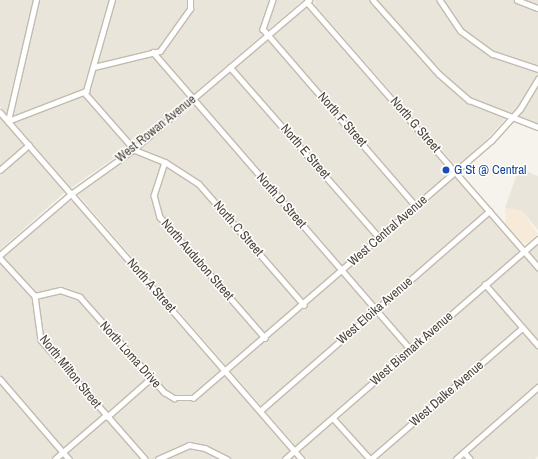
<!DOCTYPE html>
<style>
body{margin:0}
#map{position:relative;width:538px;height:459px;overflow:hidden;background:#f6f3ec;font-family:"Archivo Narrow",sans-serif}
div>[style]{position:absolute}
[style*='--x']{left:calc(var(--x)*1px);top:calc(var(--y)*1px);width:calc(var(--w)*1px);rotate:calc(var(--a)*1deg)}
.residential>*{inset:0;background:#eae5da}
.commercial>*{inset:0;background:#f7ead8}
.roads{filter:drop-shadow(1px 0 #c2bbae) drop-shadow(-1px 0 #c2bbae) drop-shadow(0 1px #c2bbae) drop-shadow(0 -1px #c2bbae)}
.minor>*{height:4.5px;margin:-2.25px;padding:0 2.25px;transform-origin:2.25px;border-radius:2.25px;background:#fff}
.dots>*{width:11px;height:11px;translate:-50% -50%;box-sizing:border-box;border:2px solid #fff;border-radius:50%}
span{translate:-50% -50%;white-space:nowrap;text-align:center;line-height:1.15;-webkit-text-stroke:3px #fff;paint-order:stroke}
.street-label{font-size:13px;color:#4b4439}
.transit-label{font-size:13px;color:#164399}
.left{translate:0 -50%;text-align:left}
</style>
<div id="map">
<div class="residential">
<div style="clip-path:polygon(0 0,303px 0,137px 142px,71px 188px,0 106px)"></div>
<div style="clip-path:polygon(315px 0,538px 0,538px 124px,511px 113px,486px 140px,460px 164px,453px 163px,315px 5px)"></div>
<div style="clip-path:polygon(310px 8px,525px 255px,538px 244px,538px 456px,535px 459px,307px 459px,79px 196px,80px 191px,138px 150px,305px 9px)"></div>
<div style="clip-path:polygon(0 117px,65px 192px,0 250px)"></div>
<div style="clip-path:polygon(519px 168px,538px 176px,538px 230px,522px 211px,505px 208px)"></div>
<div style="clip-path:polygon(67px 201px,73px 201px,298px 459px,0 459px,0 259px)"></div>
</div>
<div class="commercial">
<div style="clip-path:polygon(505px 208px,522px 211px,538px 234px,527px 243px,522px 242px,506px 225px)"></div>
</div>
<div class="roads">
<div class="minor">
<div style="--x:273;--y:0;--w:31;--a:109"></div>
<div style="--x:263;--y:29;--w:234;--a:49.2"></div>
<div style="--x:373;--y:0;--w:99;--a:48.3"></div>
<div style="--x:439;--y:74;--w:40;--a:41"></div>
<div style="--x:469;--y:100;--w:74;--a:21.4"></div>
<div style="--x:440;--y:0;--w:37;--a:56"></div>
<div style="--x:461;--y:31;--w:39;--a:36"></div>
<div style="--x:493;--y:54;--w:47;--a:18.4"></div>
<div style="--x:517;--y:0;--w:22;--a:21"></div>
<div style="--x:307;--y:2;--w:352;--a:48.9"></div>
<div style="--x:153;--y:52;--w:393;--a:49.1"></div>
<div style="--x:94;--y:67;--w:68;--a:-13.6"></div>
<div style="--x:160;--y:51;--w:52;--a:-54.5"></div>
<div style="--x:190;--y:9;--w:9;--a:-90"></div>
<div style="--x:230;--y:67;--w:226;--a:48.8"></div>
<div style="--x:84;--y:92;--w:77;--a:48.7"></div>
<div style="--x:135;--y:150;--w:32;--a:22"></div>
<div style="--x:165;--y:162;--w:35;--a:108"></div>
<div style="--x:154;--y:195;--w:23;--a:75"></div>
<div style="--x:160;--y:217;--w:160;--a:49"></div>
<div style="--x:0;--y:112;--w:460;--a:49"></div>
<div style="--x:8;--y:121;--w:84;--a:-21"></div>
<div style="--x:86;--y:91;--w:95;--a:-74.1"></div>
<div style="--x:8;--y:121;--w:124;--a:-77"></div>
<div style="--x:165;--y:162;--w:40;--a:32.9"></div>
<div style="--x:199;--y:184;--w:160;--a:49"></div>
<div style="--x:0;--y:170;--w:38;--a:-41"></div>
<div style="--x:0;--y:255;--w:94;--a:-40.7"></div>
<div style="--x:71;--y:194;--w:77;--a:-35.5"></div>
<div style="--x:134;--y:149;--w:230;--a:-40.4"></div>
<div style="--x:0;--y:258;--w:52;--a:47.4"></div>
<div style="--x:35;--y:296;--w:44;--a:82.2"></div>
<div style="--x:41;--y:340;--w:158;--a:48.8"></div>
<div style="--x:485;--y:284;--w:81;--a:49"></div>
<div style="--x:35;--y:296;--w:26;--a:-13"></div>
<div style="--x:60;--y:290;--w:21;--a:19"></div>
<div style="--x:80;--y:297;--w:127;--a:48.5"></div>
<div style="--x:164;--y:392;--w:12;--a:31"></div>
<div style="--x:174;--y:398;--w:19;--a:0"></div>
<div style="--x:193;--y:398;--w:394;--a:-40.8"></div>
<div style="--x:491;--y:141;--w:43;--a:-47.8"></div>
<div style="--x:520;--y:109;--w:35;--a:-59"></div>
<div style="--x:0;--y:379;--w:106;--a:49.2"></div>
<div style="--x:260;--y:411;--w:304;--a:-41.1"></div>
<div style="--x:107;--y:417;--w:57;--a:-41.5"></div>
<div style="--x:333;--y:418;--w:55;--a:47.9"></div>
<div style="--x:464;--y:452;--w:9;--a:49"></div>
<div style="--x:55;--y:459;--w:67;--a:-40.8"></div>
<div style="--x:158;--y:459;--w:34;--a:-24"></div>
<div style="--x:189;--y:445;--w:16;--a:11"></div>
<div style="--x:205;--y:448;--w:25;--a:27"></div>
<div style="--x:285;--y:459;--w:335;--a:-41"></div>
<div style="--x:371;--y:459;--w:200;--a:-40.9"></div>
<div style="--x:456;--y:459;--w:109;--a:-41.3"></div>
</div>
</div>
<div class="dots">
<div style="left:446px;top:170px;background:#1a4fb4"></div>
</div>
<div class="street-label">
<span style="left:342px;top:120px;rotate:49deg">North F Street</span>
<span style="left:415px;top:125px;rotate:49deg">North G Street</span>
<span style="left:156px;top:129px;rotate:-39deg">West Rowan Avenue</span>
<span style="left:305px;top:152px;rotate:49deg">North E Street</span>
<span style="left:281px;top:201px;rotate:49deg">North D Street</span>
<span style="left:238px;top:229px;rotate:49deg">North C Street</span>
<span style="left:388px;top:231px;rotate:-41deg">West Central Avenue</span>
<span style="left:197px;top:260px;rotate:49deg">North Audubon Street</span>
<span style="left:151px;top:286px;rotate:49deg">North A Street</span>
<span style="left:375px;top:311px;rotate:-41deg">West Eloika Avenue</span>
<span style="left:412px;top:349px;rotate:-41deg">West Bismark Avenue</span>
<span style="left:130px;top:355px;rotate:48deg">North Loma Drive</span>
<span style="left:70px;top:372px;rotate:51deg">North Milton Street</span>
<span style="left:447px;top:394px;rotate:-41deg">West Dalke Avenue</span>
</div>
<div class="transit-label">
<span class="left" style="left:454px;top:170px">G St @ Central</span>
</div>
</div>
